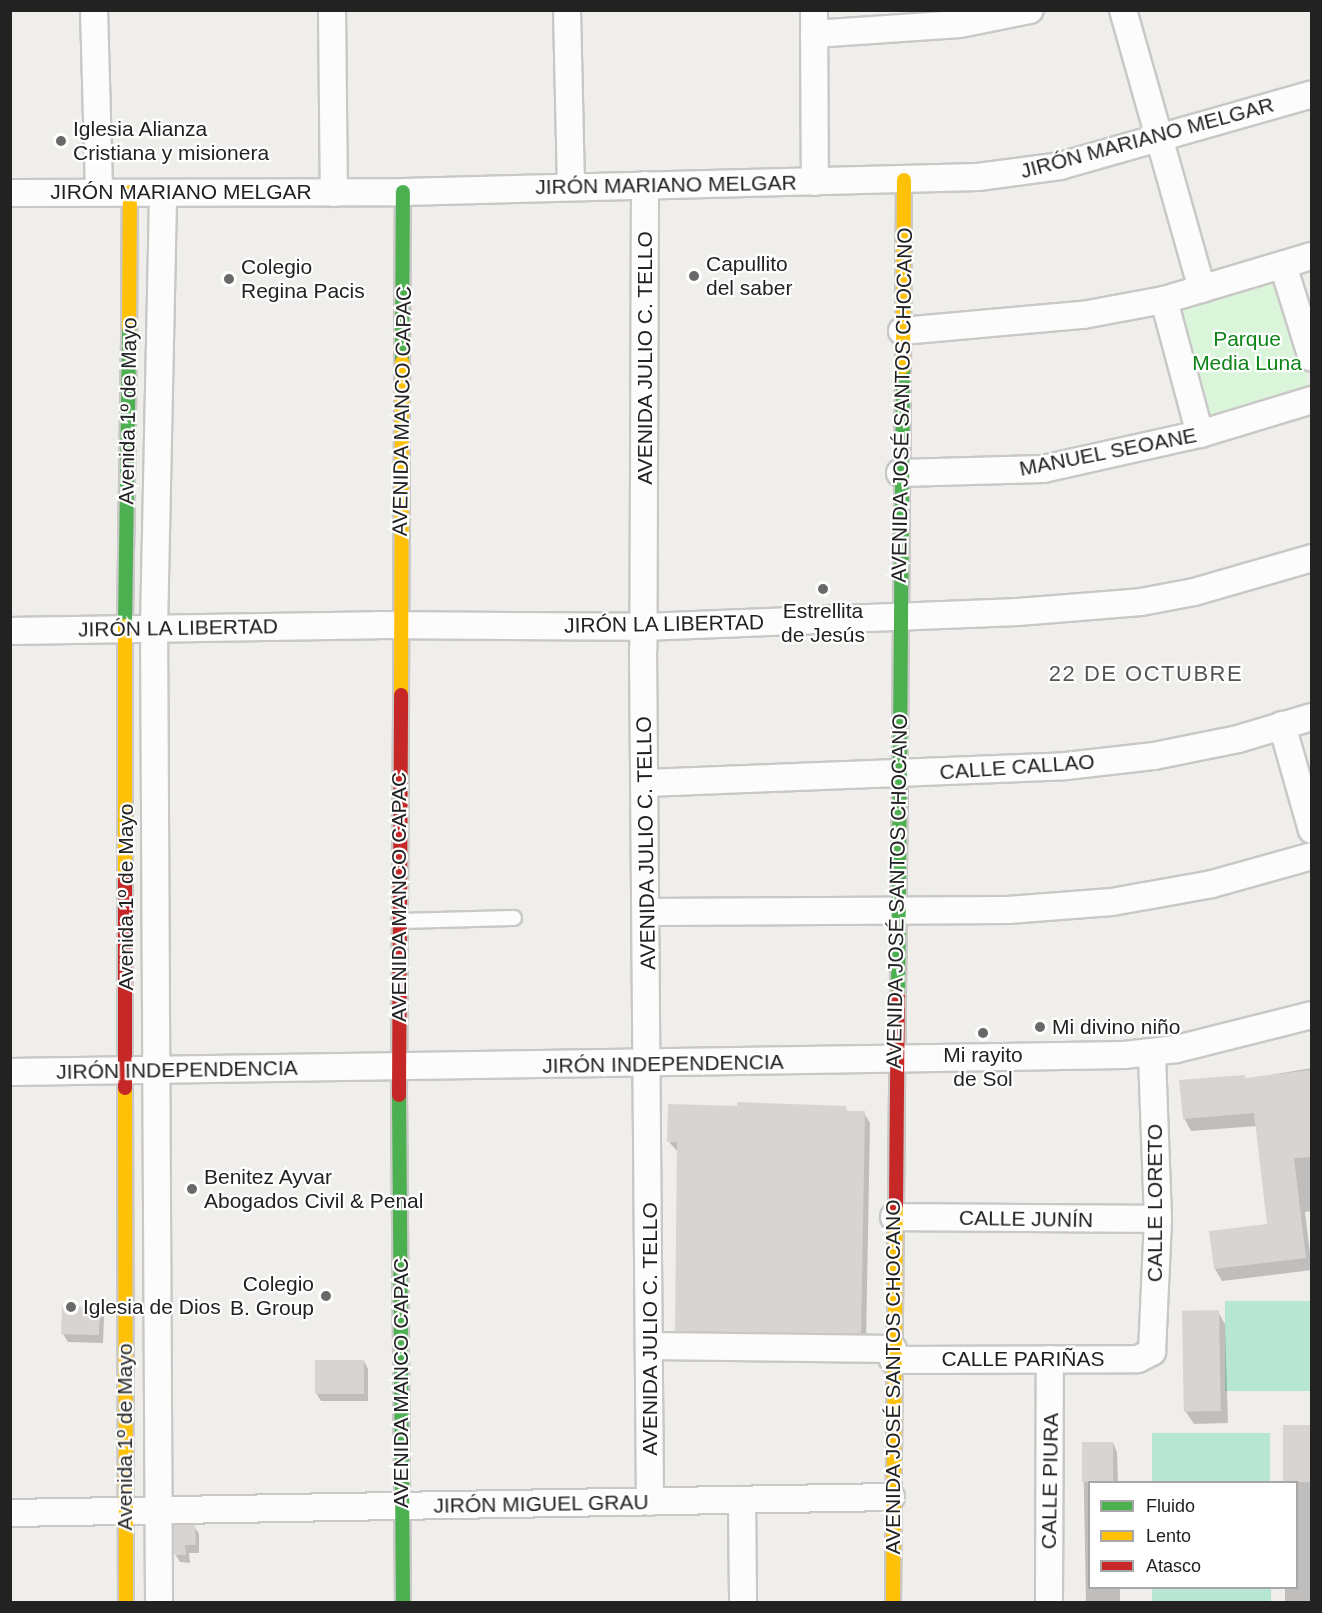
<!DOCTYPE html>
<meta charset="utf-8">
<style>
body{margin:0}
#map{position:relative;width:1322px;height:1613px;overflow:hidden;background:#f0eeeb;font-family:Arial,sans-serif}
div>[style]{position:absolute}
[style*='--x']{left:calc(var(--x)*1px);top:calc(var(--y)*1px);width:calc(var(--w)*1px);rotate:calc(var(--a)*1deg)}
.park>*{inset:0;background:#daf5da;transform-origin:0 0}
.pitch>*{inset:0;background:#b7e6d2;transform-origin:0 0}
.shadow>*{inset:0;background:#0003}
.building>*{inset:0;background:#d7d4d2;transform-origin:0 0}
.roads{filter:drop-shadow(2px 0 #c9c8c7) drop-shadow(-2px 0 #c9c8c7) drop-shadow(0 2px #c9c8c7) drop-shadow(0 -2px #c9c8c7)}
.lane>*{height:14px;margin:-7px;padding:0 7px;transform-origin:7px;border-radius:7px;background:#fdfcfc}
.street>*{height:26px;margin:-13px;padding:0 13px;transform-origin:13px;border-radius:13px;background:#fdfcfc}
.fast>*{height:14px;margin:-7px;padding:0 7px;transform-origin:7px;border-radius:7px;background:#4caf50}
.slow>*{height:14px;margin:-7px;padding:0 7px;transform-origin:7px;border-radius:7px;background:#ffc107}
.jam>*{height:14px;margin:-7px;padding:0 7px;transform-origin:7px;border-radius:7px;background:#c62828}
.dots>*{width:16px;height:16px;translate:-50% -50%;box-sizing:border-box;border:3px solid #fff;border-radius:50%}
span{translate:-50% -50%;white-space:nowrap;text-align:center;line-height:1.15;-webkit-text-stroke:4.5px #fff;paint-order:stroke}
.poi-label{font-size:21px;color:#222}
.left{translate:0 -50%;text-align:left}
.right{translate:-100% -50%;text-align:right}
.street-label{font-size:21px;color:#222}
.park-label{font-size:21px;color:#0c8416}
.neighbourhood-label{font-size:22px;color:#555;letter-spacing:1.5px}
.frame{position:absolute;inset:0;border:12px solid #222;pointer-events:none}
.legend{position:absolute;left:1088px;top:1481px;width:210px;height:108px;box-sizing:border-box;background:#fff;border:2px solid #a7a7a7;margin:0;padding:8px 10px;list-style:none;font-size:18px;color:#222}
.legend li{display:flex;align-items:center;gap:12px;height:30px}
.legend b{width:30px;border:2px solid #a7a7a7}
</style>
<div id="map">
<div class="park">
<div style="left:1282px;top:277px;width:119px;height:106px;rotate:76deg"></div>
</div>
<div class="pitch">
<div style="left:1311px;top:1301px;width:90px;height:86px;rotate:90deg"></div>
<div style="left:1270px;top:1433px;width:49px;height:118px;rotate:90deg"></div>
<div style="left:1152px;top:1588px;width:119px;height:14px"></div>
</div>
<div class="shadow">
<div style="clip-path:polygon(1312px 1068px,1312px 1211px,1305px 1212px,1312px 1270px,1222px 1281px,1215px 1269px,1268px 1225px,1257px 1126px,1191px 1131px,1184px 1118px,1244px 1076px,1246px 1079px)"></div>
<div style="clip-path:polygon(845px 1108px,848px 1112px,864px 1113px,870px 1123px,866px 1343px,682px 1341px,676px 1331px,678px 1152px,669px 1142px)"></div>
<div style="clip-path:polygon(99px 1308px,104px 1317px,103px 1343px,68px 1342px,63px 1334px)"></div>
<div style="clip-path:polygon(1218px 1312px,1225px 1324px,1228px 1423px,1194px 1424px,1186px 1412px)"></div>
<div style="clip-path:polygon(364px 1361px,368px 1369px,368px 1401px,321px 1401px,316px 1393px)"></div>
<div style="clip-path:polygon(1312px 1426px,1312px 1602px,1285px 1602px,1285px 1588px,1296px 1588px,1296px 1482px,1284px 1482px,1284px 1427px)"></div>
<div style="clip-path:polygon(1083px 1443px,1113px 1443px,1117px 1452px,1118px 1482px,1090px 1482px,1090px 1588px,1120px 1588px,1120px 1602px,1086px 1602px)"></div>
<div style="clip-path:polygon(194px 1526px,199px 1534px,199px 1553px,189px 1553px,190px 1563px,180px 1562px,175px 1554px)"></div>
</div>
<div class="building">
<div style="clip-path:polygon(1311px 1070px,1311px 1157px,1294px 1158px,1306px 1258px,1214px 1269px,1209px 1231px,1267px 1224px,1254px 1113px,1183px 1119px,1179px 1080px,1245px 1075px,1245px 1078px)"></div>
<div style="clip-path:polygon(737px 1102px,846px 1106px,846px 1111px,865px 1111px,861px 1334px,675px 1331px,677px 1142px,667px 1142px,668px 1104px,737px 1106px)"></div>
<div style="left:62px;top:1306px;width:38px;height:28px;rotate:2deg"></div>
<div style="left:1219px;top:1310px;width:101px;height:37px;rotate:89deg"></div>
<div style="left:315px;top:1360px;width:49px;height:34px"></div>
<div style="left:1283px;top:1425px;width:28px;height:57px"></div>
<div style="left:1082px;top:1442px;width:31px;height:40px"></div>
<div style="clip-path:polygon(174px 1525px,195px 1525px,196px 1545px,185px 1545px,186px 1555px,174px 1555px)"></div>
</div>
<div class="roads">
<div class="lane">
<div style="--x:399;--y:921;--w:115;--a:-1.5"></div>
</div>
<div class="street">
<div style="--x:94;--y:10;--w:181;--a:88.4"></div>
<div style="--x:332;--y:10;--w:183;--a:89.4"></div>
<div style="--x:567;--y:10;--w:177;--a:88.7"></div>
<div style="--x:814;--y:10;--w:172;--a:89.7"></div>
<div style="--x:1123;--y:10;--w:290;--a:74.2"></div>
<div style="--x:814;--y:34;--w:146;--a:-3.9"></div>
<div style="--x:960;--y:24;--w:71;--a:-11.3"></div>
<div style="--x:645;--y:185;--w:464;--a:90.2"></div>
<div style="--x:643;--y:649;--w:853;--a:89.53"></div>
<div style="--x:10;--y:193;--w:393;--a:-0.1"></div>
<div style="--x:403;--y:192;--w:575;--a:-1.49"></div>
<div style="--x:978;--y:177;--w:83;--a:-7.6"></div>
<div style="--x:1060;--y:166;--w:262;--a:-15.9"></div>
<div style="--x:1283;--y:265;--w:97;--a:72.7"></div>
<div style="--x:1164;--y:300;--w:139;--a:75"></div>
<div style="--x:902;--y:331;--w:182;--a:-5.1"></div>
<div style="--x:1083;--y:315;--w:82;--a:-10.5"></div>
<div style="--x:1164;--y:300;--w:154;--a:-16.6"></div>
<div style="--x:900;--y:473;--w:143;--a:-1.6"></div>
<div style="--x:1043;--y:469;--w:161;--a:-12.6"></div>
<div style="--x:1200;--y:434;--w:117;--a:-16.9"></div>
<div style="--x:10;--y:631;--w:367;--a:-0.9"></div>
<div style="--x:377;--y:625;--w:267;--a:0.4"></div>
<div style="--x:644;--y:627;--w:374;--a:-2.3"></div>
<div style="--x:1018;--y:612;--w:123;--a:-4.6"></div>
<div style="--x:1141;--y:602;--w:54;--a:-10.7"></div>
<div style="--x:1194;--y:592;--w:123;--a:-16.1"></div>
<div style="--x:1282;--y:725;--w:109;--a:74.1"></div>
<div style="--x:646;--y:783;--w:420;--a:-2.3"></div>
<div style="--x:1066;--y:766;--w:89;--a:-6.5"></div>
<div style="--x:1154;--y:756;--w:86;--a:-11.4"></div>
<div style="--x:1238;--y:739;--w:77;--a:-16.6"></div>
<div style="--x:647;--y:912;--w:361;--a:-0.3"></div>
<div style="--x:1008;--y:910;--w:104;--a:-4.4"></div>
<div style="--x:1112;--y:902;--w:102;--a:-10.2"></div>
<div style="--x:1212;--y:884;--w:104;--a:-15.6"></div>
<div style="--x:10;--y:1072;--w:1114;--a:-0.87"></div>
<div style="--x:1124;--y:1055;--w:53;--a:-6.5"></div>
<div style="--x:1177;--y:1049;--w:139;--a:-14.1"></div>
<div style="--x:894;--y:1217;--w:264;--a:0.4"></div>
<div style="--x:651;--y:1346;--w:242;--a:0.7"></div>
<div style="--x:893;--y:1360;--w:245;--a:-0.2"></div>
<div style="--x:1138;--y:1359;--w:16;--a:-27"></div>
<div style="--x:1152;--y:1352;--w:133;--a:-87.4"></div>
<div style="--x:1158;--y:1219;--w:166;--a:-92.1"></div>
<div style="--x:742;--y:1500;--w:102;--a:89.4"></div>
<div style="--x:10;--y:1513;--w:881;--a:-1.04"></div>
<div style="--x:159;--y:1602;--w:974;--a:-90.29"></div>
<div style="--x:154;--y:628;--w:434;--a:-88.8"></div>
<div style="--x:1049;--y:1602;--w:243;--a:-89.8"></div>
</div>
<div class="fast">
<div style="--x:402;--y:362;--w:170;--a:-89.7"></div>
<div style="--x:125;--y:626;--w:299;--a:-89.2"></div>
<div style="--x:898;--y:995;--w:628;--a:-89.54"></div>
<div style="--x:399;--y:1095;--w:507;--a:89.55"></div>
</div>
<div class="slow">
<div style="--x:129;--y:327;--w:135;--a:-89.6"></div>
<div style="--x:903;--y:367;--w:187;--a:-89.7"></div>
<div style="--x:401;--y:695;--w:333;--a:-89.8"></div>
<div style="--x:125;--y:880;--w:254;--a:-90"></div>
<div style="--x:125;--y:1088;--w:514;--a:89.89"></div>
<div style="--x:893;--y:1602;--w:397;--a:-89.6"></div>
</div>
<div class="jam">
<div style="--x:125;--y:880;--w:208;--a:90"></div>
<div style="--x:399;--y:1095;--w:400;--a:-89.7"></div>
<div style="--x:896;--y:1205;--w:210;--a:-89.5"></div>
</div>
</div>
<div class="dots">
<div style="left:61px;top:141px;background:#6a6968"></div>
<div style="left:694px;top:276px;background:#6a6968"></div>
<div style="left:229px;top:279px;background:#6a6968"></div>
<div style="left:823px;top:589px;background:#6a6968"></div>
<div style="left:1040px;top:1027px;background:#6a6968"></div>
<div style="left:983px;top:1033px;background:#6a6968"></div>
<div style="left:192px;top:1189px;background:#6a6968"></div>
<div style="left:326px;top:1296px;background:#6a6968"></div>
<div style="left:71px;top:1307px;background:#6a6968"></div>
</div>
<div class="poi-label">
<span class="left" style="left:73px;top:141px">Iglesia Alianza<br>Cristiana y misionera</span>
<span class="left" style="left:706px;top:276px">Capullito<br>del saber</span>
<span class="left" style="left:241px;top:279px">Colegio<br>Regina Pacis</span>
<span style="left:823px;top:623px">Estrellita<br>de Jesús</span>
<span class="left" style="left:1052px;top:1027px">Mi divino niño</span>
<span style="left:983px;top:1067px">Mi rayito<br>de Sol</span>
<span class="left" style="left:204px;top:1189px">Benitez Ayvar<br>Abogados Civil &amp; Penal</span>
<span class="right" style="left:314px;top:1296px">Colegio<br>B. Group</span>
<span class="left" style="left:83px;top:1307px">Iglesia de Dios</span>
</div>
<div class="street-label">
<span style="left:1147px;top:138px;rotate:-15deg">JIRÓN MARIANO MELGAR</span>
<span style="left:666px;top:185px;rotate:-1deg">JIRÓN MARIANO MELGAR</span>
<span style="left:181px;top:192px">JIRÓN MARIANO MELGAR</span>
<span style="left:645px;top:358px;rotate:-90deg">AVENIDA JULIO C. TELLO</span>
<span style="left:902px;top:405px;rotate:-89deg">AVENIDA JOSÉ SANTOS CHOCANO</span>
<span style="left:128px;top:411px;rotate:-89deg">Avenida 1º de Mayo</span>
<span style="left:402px;top:411px;rotate:-89deg">AVENIDA MANCO CAPAC</span>
<span style="left:1108px;top:452px;rotate:-11deg">MANUEL SEOANE</span>
<span style="left:664px;top:624px;rotate:-1deg">JIRÓN LA LIBERTAD</span>
<span style="left:178px;top:628px;rotate:-1deg">JIRÓN LA LIBERTAD</span>
<span style="left:1017px;top:767px;rotate:-4deg">CALLE CALLAO</span>
<span style="left:646px;top:843px;rotate:-91deg">AVENIDA JULIO C. TELLO</span>
<span style="left:897px;top:891px;rotate:-89deg">AVENIDA JOSÉ SANTOS CHOCANO</span>
<span style="left:126px;top:897px;rotate:-90deg">Avenida 1º de Mayo</span>
<span style="left:399px;top:897px;rotate:-90deg">AVENIDA MANCO CAPAC</span>
<span style="left:663px;top:1064px;rotate:-1deg">JIRÓN INDEPENDENCIA</span>
<span style="left:177px;top:1070px;rotate:-1deg">JIRÓN INDEPENDENCIA</span>
<span style="left:1155px;top:1203px;rotate:-90deg">CALLE LORETO</span>
<span style="left:1026px;top:1219px;rotate:1deg">CALLE JUNÍN</span>
<span style="left:650px;top:1329px;rotate:-90deg">AVENIDA JULIO C. TELLO</span>
<span style="left:1023px;top:1359px">CALLE PARIÑAS</span>
<span style="left:893px;top:1377px;rotate:-90deg">AVENIDA JOSÉ SANTOS CHOCANO</span>
<span style="left:401px;top:1383px;rotate:-90deg">AVENIDA MANCO CAPAC</span>
<span style="left:125px;top:1437px;rotate:-90deg">Avenida 1º de Mayo</span>
<span style="left:1050px;top:1481px;rotate:-89deg">CALLE PIURA</span>
<span style="left:541px;top:1504px;rotate:-1deg">JIRÓN MIGUEL GRAU</span>
</div>
<div class="park-label">
<span style="left:1247px;top:351px">Parque<br>Media Luna</span>
</div>
<div class="neighbourhood-label">
<span style="left:1146px;top:674px">22 DE OCTUBRE</span>
</div>
<div class="frame"></div>
<ul class="legend">
<li><b style="height:8px;background:#4caf50"></b>Fluido</li>
<li><b style="height:8px;background:#ffc107"></b>Lento</li>
<li><b style="height:8px;background:#c62828"></b>Atasco</li>
</ul>
</div>
